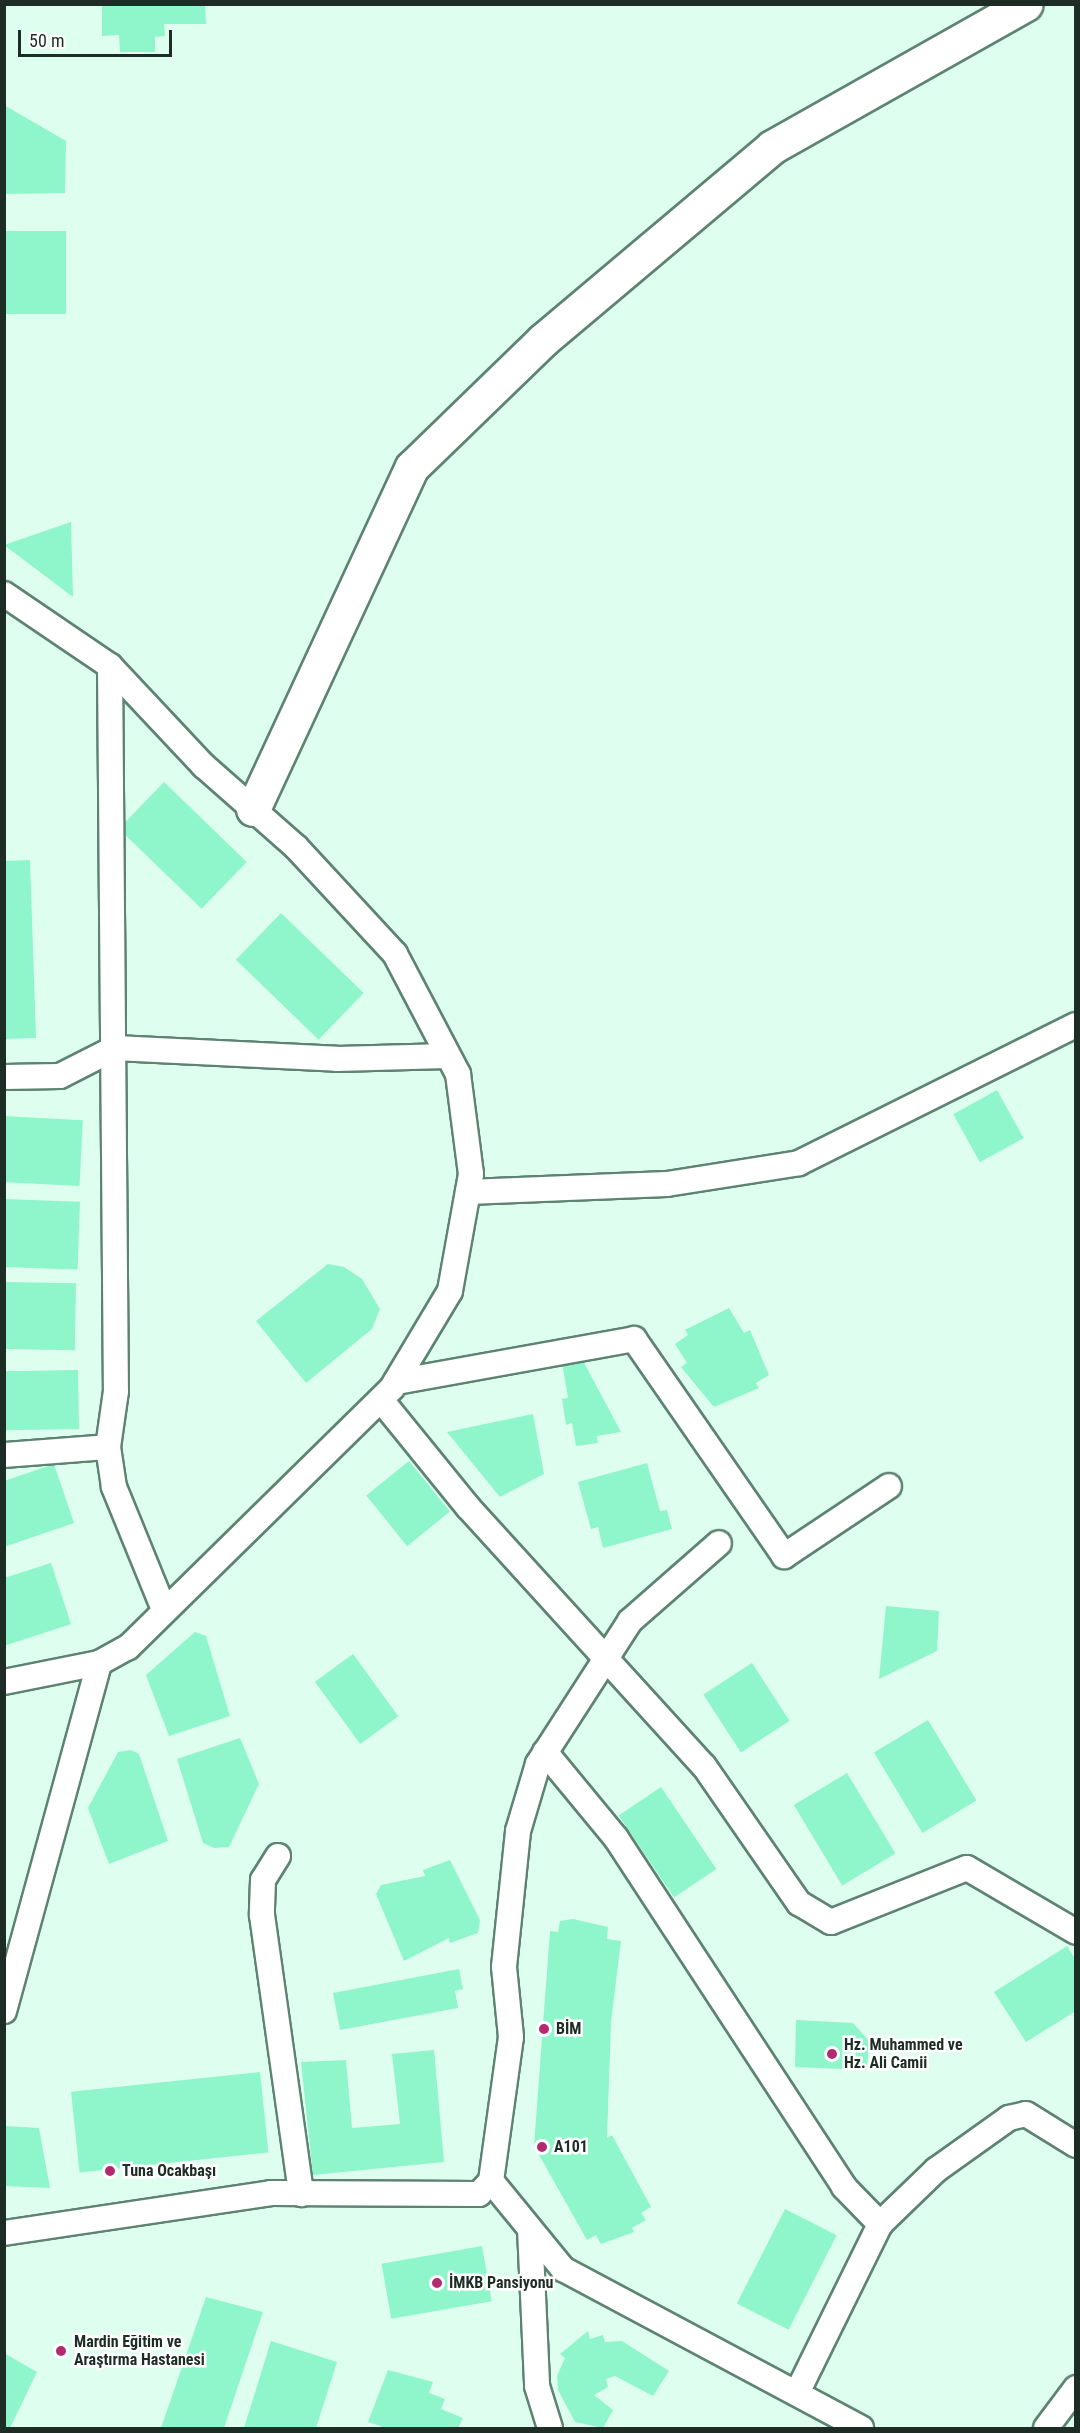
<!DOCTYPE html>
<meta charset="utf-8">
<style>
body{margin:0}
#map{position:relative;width:1080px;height:2433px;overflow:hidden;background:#defeef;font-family:"Roboto Condensed",sans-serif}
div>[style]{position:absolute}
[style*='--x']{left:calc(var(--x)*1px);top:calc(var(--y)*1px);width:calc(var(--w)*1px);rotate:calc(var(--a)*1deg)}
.building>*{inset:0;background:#8ff6cb;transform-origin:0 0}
.roads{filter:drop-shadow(2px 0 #5e8372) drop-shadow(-2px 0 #5e8372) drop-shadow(0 2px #5e8372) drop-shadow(0 -2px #5e8372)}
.street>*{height:24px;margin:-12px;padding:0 12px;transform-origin:12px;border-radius:12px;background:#fff}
.secondary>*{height:33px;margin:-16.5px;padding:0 16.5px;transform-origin:16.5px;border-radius:16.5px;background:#fff}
.dots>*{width:16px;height:16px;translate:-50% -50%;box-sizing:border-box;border:3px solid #fff;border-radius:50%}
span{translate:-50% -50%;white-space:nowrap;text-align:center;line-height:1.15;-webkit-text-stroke:5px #fff;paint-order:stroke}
.poi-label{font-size:16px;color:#1d2c25;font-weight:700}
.left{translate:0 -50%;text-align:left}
.frame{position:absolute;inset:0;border:6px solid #1d2c25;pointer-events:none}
.scale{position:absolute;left:18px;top:30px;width:154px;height:27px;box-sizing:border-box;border:3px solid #1d2c25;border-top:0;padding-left:8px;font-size:18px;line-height:21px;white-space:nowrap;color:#1d2c25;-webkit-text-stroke:4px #fff;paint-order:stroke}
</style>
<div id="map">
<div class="building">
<div style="clip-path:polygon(102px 4px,205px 4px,206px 24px,164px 24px,165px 36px,155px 37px,155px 52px,120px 52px,119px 35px,102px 36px)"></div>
<div style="clip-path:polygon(4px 105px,66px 141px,65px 193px,4px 194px)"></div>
<div style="left:4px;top:231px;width:62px;height:83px"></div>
<div style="clip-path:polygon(71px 522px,73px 597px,4px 545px)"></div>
<div style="left:164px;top:782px;width:115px;height:65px;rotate:44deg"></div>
<div style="clip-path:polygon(30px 860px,36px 1038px,4px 1039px,4px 861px)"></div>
<div style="left:281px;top:913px;width:115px;height:65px;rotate:44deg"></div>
<div style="left:997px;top:1090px;width:55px;height:50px;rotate:61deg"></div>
<div style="left:4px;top:1116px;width:79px;height:66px;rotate:3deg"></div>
<div style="left:4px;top:1199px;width:76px;height:68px;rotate:2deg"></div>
<div style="clip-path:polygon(328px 1264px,344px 1267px,362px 1279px,380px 1309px,372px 1329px,306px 1383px,256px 1321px)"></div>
<div style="left:4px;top:1282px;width:72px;height:67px;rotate:1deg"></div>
<div style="clip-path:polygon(729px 1308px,744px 1333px,750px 1330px,769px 1375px,756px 1383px,759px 1388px,714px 1407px,681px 1367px,687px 1363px,675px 1344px,688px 1335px,685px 1330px)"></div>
<div style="clip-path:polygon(582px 1359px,621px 1432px,597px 1436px,598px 1443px,576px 1446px,572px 1423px,566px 1425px,562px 1399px,568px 1398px,562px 1362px)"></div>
<div style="left:78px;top:1370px;width:59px;height:74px;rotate:89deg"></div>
<div style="clip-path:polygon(533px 1414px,544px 1474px,500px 1497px,447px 1432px)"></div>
<div style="left:409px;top:1461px;width:65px;height:55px;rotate:51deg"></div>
<div style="clip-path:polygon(647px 1463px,660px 1511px,667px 1510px,672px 1529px,603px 1548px,598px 1527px,591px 1529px,578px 1482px)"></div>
<div style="clip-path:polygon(54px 1464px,74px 1523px,4px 1547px,4px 1481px)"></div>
<div style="clip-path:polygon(51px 1563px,71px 1624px,4px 1646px,4px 1578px)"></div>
<div style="clip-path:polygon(886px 1606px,939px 1611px,937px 1651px,879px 1679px)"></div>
<div style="clip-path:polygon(195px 1632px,206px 1636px,230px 1716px,169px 1736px,146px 1675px)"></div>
<div style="left:353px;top:1654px;width:77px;height:47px;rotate:54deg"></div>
<div style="left:752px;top:1663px;width:69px;height:58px;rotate:57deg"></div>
<div style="left:928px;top:1720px;width:94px;height:63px;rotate:59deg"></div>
<div style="clip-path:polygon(240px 1738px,259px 1784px,229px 1847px,214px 1848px,203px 1843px,177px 1759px)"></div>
<div style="clip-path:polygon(131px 1750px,139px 1754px,168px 1841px,109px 1864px,88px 1808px,118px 1752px)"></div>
<div style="left:847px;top:1773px;width:94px;height:62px;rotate:59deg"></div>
<div style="left:661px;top:1787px;width:99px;height:51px;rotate:56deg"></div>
<div style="clip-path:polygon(450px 1860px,480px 1920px,478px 1933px,450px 1943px,449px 1938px,404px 1961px,376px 1894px,381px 1885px,425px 1876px,423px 1870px)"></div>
<div style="clip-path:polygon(573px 1919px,608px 1927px,607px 1939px,621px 1941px,611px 2022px,607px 2138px,612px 2135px,651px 2207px,641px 2213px,646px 2220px,632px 2228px,634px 2232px,601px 2244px,596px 2235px,587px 2240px,534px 2146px,550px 1931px,558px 1932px,560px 1921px)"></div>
<div style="clip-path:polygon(1067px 1946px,1076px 1960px,1076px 2011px,1026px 2042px,994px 1992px)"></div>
<div style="clip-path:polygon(459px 1969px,463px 1989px,455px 1991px,458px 2008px,340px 2030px,333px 1993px)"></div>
<div style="clip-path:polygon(796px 2020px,853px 2023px,869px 2041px,867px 2070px,795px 2067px)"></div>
<div style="clip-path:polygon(434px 2050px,444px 2162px,313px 2175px,301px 2062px,346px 2060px,352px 2128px,400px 2124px,392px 2054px)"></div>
<div style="left:260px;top:2072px;width:81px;height:190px;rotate:84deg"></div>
<div style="clip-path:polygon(6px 2126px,39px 2128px,50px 2188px,4px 2186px)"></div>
<div style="left:785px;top:2209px;width:58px;height:106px;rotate:27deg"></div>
<div style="left:482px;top:2246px;width:56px;height:102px;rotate:80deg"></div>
<div style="clip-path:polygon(206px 2297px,263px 2312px,224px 2428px,161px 2428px)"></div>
<div style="clip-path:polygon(588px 2331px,590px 2339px,603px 2335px,605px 2342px,622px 2341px,669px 2371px,653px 2396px,615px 2376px,606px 2379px,608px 2387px,594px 2395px,613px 2410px,603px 2428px,575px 2422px,558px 2390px,557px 2376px,565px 2358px,560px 2354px)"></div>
<div style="clip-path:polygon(271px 2341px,337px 2362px,316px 2428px,244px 2428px)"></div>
<div style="clip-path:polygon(4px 2353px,37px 2372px,10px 2428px,4px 2428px)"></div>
<div style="clip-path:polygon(388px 2370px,433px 2382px,429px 2393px,445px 2399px,441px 2409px,463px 2418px,458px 2428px,386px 2428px,368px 2422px)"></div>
</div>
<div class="roads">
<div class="street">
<div style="--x:4;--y:594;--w:128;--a:34.2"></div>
<div style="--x:110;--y:666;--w:137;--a:46.8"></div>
<div style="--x:204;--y:766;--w:123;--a:41.4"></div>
<div style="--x:296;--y:847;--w:146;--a:47.2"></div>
<div style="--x:395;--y:954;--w:136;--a:62.3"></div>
<div style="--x:458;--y:1074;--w:101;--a:82.6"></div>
<div style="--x:471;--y:1174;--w:119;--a:100.2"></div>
<div style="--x:450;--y:1291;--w:113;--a:120.9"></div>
<div style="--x:392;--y:1388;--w:370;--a:135.5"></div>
<div style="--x:128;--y:1647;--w:33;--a:151"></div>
<div style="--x:99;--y:1663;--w:97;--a:168.7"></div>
<div style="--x:110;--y:666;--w:725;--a:89.53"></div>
<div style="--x:116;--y:1391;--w:57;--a:98.1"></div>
<div style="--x:108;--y:1447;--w:40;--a:81.5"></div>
<div style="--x:114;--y:1487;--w:130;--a:67.8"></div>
<div style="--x:4;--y:1077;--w:56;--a:-1"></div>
<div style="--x:60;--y:1076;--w:62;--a:-27"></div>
<div style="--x:115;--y:1048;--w:222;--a:2.8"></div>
<div style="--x:337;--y:1059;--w:111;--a:-1.5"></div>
<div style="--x:468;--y:1192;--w:199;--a:-2.3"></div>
<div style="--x:667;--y:1184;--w:134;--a:-9"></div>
<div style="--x:799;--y:1163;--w:309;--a:-26.5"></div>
<div style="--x:396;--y:1382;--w:242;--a:-10.2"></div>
<div style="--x:634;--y:1339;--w:264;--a:55.3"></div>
<div style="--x:784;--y:1556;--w:126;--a:-33.7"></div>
<div style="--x:381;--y:1400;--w:138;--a:50.9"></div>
<div style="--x:468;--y:1507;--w:350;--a:47.7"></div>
<div style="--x:704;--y:1766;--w:167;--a:55.3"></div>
<div style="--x:799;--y:1903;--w:37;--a:31"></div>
<div style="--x:831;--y:1922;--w:146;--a:-21.7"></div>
<div style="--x:967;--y:1868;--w:126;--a:30.4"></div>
<div style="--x:4;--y:1455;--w:104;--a:-4.4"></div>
<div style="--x:545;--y:1752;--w:112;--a:50.5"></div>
<div style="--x:616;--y:1838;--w:417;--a:56.8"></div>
<div style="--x:844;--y:2187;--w:52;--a:45.8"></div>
<div style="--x:278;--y:1856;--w:28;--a:122"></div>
<div style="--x:263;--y:1880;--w:35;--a:92"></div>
<div style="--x:262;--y:1915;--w:282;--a:82"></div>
<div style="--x:4;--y:2011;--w:361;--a:-74.7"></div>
<div style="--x:491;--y:2181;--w:114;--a:50.7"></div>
<div style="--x:563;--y:2269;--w:338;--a:28.1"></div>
<div style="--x:530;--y:2229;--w:157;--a:87.4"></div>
<div style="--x:537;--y:2386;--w:44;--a:72.8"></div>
<div style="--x:4;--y:2233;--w:270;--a:-8.5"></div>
<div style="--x:271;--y:2193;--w:208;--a:0.3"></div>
<div style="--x:479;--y:2194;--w:18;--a:-47"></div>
<div style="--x:491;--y:2181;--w:145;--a:-82.1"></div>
<div style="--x:511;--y:2037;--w:70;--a:-95.7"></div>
<div style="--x:504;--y:1967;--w:137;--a:-84.1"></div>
<div style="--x:518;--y:1831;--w:70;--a:-73.4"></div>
<div style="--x:538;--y:1764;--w:170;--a:-57.2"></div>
<div style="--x:630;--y:1621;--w:118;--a:-41.2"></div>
<div style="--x:797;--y:2393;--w:188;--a:-63.8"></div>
<div style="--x:880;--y:2224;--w:78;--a:-44"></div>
<div style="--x:936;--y:2170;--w:90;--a:-35.5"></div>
<div style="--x:1009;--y:2118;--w:17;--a:-13"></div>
<div style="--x:1026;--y:2114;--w:59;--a:31.8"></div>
<div style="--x:1046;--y:2428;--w:50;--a:-53.1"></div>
</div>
<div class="secondary">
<div style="--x:253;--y:809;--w:377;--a:-65.1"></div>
<div style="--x:412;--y:467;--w:182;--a:-44.1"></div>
<div style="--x:543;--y:340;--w:299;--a:-40.1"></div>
<div style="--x:772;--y:147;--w:291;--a:-29.4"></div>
</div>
</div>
<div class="dots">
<div style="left:544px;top:2029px;background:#b32b6e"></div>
<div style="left:832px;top:2054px;background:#b32b6e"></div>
<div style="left:542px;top:2147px;background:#b32b6e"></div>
<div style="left:110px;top:2171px;background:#b32b6e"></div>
<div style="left:437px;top:2283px;background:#b32b6e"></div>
<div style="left:61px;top:2351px;background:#b32b6e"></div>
</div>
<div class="poi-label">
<span class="left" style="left:556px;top:2029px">BİM</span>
<span class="left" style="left:844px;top:2054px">Hz. Muhammed ve<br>Hz. Ali Camii</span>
<span class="left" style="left:554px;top:2147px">A101</span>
<span class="left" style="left:122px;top:2171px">Tuna Ocakbaşı</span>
<span class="left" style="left:449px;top:2283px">İMKB Pansiyonu</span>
<span class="left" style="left:74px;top:2351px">Mardin Eğitim ve<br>Araştırma Hastanesi</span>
</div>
<div class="frame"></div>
<div class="scale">50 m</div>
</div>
